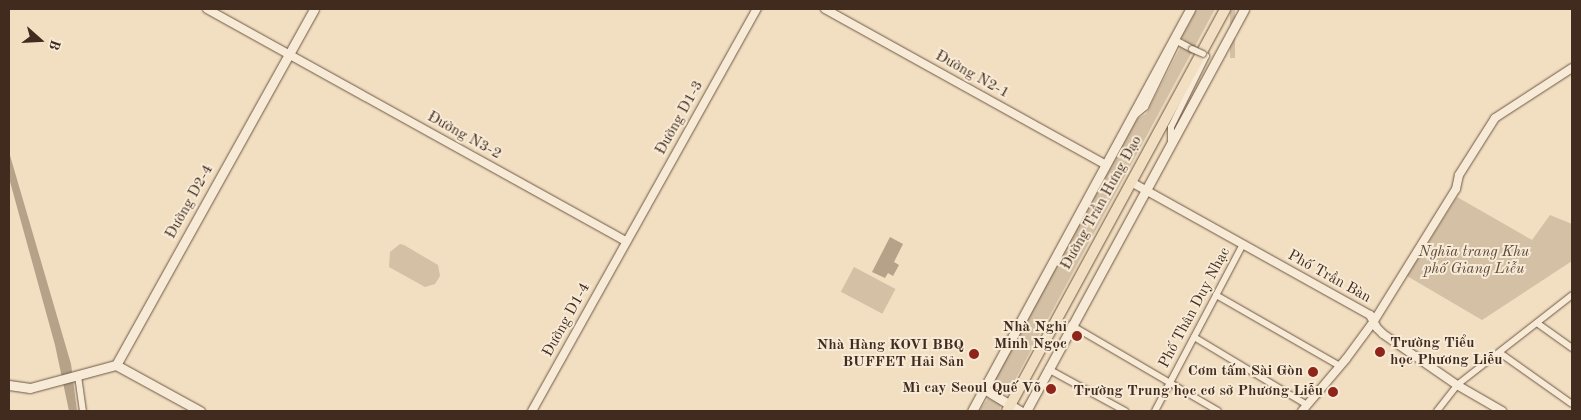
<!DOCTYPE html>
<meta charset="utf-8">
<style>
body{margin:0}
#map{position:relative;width:1581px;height:420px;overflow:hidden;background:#f2dec0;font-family:"Old Standard TT",serif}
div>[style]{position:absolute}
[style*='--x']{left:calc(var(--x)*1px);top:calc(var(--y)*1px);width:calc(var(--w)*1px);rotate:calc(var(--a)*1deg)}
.green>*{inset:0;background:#d4c0a4;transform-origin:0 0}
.water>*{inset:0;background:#b6a189}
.roads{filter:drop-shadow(0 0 1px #6d5846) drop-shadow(0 0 1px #6d5846)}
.minor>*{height:6px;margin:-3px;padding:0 3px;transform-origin:3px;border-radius:3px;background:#f7ead6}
.tertiary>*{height:8px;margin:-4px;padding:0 4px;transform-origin:4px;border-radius:4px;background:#f7ead6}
.secondary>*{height:9px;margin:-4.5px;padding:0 4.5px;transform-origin:4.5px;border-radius:4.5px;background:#f7ead6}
.trunk>*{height:10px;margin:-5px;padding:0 5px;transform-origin:5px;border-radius:5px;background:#f2dec0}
.bridges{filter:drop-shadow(0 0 1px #6d5846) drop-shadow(0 0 1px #6d5846)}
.minor-bridge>*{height:6px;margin:-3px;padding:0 3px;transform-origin:3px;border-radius:3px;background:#f7ead6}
.dots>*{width:14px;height:14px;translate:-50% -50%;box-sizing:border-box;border:2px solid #f7ead6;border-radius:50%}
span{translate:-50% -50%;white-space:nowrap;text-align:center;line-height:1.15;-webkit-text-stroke:4px #f7ead6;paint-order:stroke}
.street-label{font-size:15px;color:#412b1e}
.park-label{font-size:15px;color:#5e4939;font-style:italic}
.poi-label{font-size:15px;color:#412b1e;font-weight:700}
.right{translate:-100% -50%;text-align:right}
.left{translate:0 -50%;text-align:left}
.frame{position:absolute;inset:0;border:10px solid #412b1e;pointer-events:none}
.north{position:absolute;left:15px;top:15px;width:50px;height:50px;-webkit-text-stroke:4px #f7ead6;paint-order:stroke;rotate:109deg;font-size:14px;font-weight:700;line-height:20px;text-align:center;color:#412b1e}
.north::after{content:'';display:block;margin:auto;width:18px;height:22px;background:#412b1e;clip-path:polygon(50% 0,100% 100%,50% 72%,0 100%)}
</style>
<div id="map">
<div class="green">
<i style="clip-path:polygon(1197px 9px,1215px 9px,1009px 391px,1000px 390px,994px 384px,994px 381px,1137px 119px,1146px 114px,1184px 40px,1181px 38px)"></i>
<i style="left:1230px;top:9px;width:5px;height:49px"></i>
<i style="clip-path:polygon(1457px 197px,1532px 240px,1550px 215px,1572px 224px,1572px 261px,1482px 320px,1407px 276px)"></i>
<i style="clip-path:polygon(400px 244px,404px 245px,438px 265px,440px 276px,435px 284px,425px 287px,389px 267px,390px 252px)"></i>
<i style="left:854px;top:267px;width:47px;height:28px;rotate:28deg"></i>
<i style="clip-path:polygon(988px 398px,1001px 405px,999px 411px,979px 411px)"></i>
</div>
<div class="water">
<i style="clip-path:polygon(9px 152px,71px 364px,77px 411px,69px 411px,55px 345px,9px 178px)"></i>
<i style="clip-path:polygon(890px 237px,903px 244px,894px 262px,899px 265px,893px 276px,888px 273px,885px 278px,872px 272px)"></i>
</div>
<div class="roads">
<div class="minor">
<i style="--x:1133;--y:117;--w:16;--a:-40"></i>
<i style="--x:1145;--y:107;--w:73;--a:-64.1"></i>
<i style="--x:1177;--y:41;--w:17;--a:28"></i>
<i style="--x:1171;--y:142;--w:15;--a:-90"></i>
<i style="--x:1171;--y:127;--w:79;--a:-63.8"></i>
<i style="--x:1206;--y:56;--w:4;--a:-146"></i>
<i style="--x:1216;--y:295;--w:143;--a:29.8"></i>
<i style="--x:1537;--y:323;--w:43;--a:35.5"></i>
<i style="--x:1071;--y:325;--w:170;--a:30.3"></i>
<i style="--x:1194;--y:337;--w:132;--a:31"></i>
<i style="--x:1500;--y:353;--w:88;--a:35.3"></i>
<i style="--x:1048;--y:369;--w:88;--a:28.6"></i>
<i style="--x:78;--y:376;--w:35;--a:82"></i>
<i style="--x:1155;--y:411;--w:189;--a:-62.2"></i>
<i style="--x:1437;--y:411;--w:33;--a:-52"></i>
<i style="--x:1457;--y:385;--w:146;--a:-38"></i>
</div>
<div class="tertiary">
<i style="--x:207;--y:9;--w:479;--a:29"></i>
<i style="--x:825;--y:9;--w:320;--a:29"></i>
<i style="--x:1131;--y:182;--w:274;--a:29.1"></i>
<i style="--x:1370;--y:315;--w:15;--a:62"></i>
<i style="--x:1377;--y:328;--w:8;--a:45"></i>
<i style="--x:1383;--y:334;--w:90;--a:34.6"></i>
<i style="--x:1457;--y:385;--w:52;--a:30"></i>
<i style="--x:532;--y:411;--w:461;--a:-60.8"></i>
<i style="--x:1302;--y:411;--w:68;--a:-49.8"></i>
<i style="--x:1346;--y:359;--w:47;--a:-53.6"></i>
<i style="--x:1374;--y:321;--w:155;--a:-58.2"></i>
<i style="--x:1456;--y:189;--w:14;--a:-78"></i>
<i style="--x:1459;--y:175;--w:67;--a:-57.7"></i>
<i style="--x:1495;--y:118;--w:92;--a:-33"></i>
</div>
<div class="secondary">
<i style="--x:116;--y:365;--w:407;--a:-60.9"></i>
<i style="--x:116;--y:365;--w:96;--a:28.7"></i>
<i style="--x:9;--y:385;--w:21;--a:8"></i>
<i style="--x:30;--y:388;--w:89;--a:-15"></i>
<i style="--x:984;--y:389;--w:42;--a:31.4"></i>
<i style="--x:972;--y:411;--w:457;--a:-61.5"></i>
<i style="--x:1026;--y:411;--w:457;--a:-61.5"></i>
</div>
<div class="trunk">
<i style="--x:1007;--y:411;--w:457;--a:-61.5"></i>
</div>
</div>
<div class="bridges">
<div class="minor-bridge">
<i style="--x:1192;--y:49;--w:12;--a:24"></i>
</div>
</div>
<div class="dots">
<i style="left:1077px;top:336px;background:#8f2418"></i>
<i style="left:1380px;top:352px;background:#8f2418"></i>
<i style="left:974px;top:354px;background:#8f2418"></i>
<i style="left:1313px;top:372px;background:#8f2418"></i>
<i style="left:1051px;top:389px;background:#8f2418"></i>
<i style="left:1333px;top:392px;background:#8f2418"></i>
</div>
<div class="street-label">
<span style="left:972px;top:75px;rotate:29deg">Đường N2-1</span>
<span style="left:680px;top:118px;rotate:-61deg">Đường D1-3</span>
<span style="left:464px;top:136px;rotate:29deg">Đường N3-2</span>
<span style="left:190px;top:202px;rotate:-61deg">Đường D2-4</span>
<span style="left:1102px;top:203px;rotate:-61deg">Đường Trần Hưng Đạo</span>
<span style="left:1329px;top:277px;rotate:29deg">Phố Trần Bàn</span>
<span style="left:1195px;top:308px;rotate:-62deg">Phố Thân Duy Nhạc</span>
<span style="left:567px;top:320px;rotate:-61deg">Đường D1-4</span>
</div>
<div class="park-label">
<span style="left:1474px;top:261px">Nghĩa trang Khu<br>phố Giang Liễu</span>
</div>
<div class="poi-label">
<span class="right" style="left:1067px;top:336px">Nhà Nghỉ<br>Minh Ngọc</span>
<span class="left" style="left:1390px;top:352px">Trường Tiểu<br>học Phương Liễu</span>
<span class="right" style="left:964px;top:354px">Nhà Hàng KOVI BBQ<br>BUFFET Hải Sản</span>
<span class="right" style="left:1303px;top:372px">Cơm tấm Sài Gòn</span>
<span class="right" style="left:1041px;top:389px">Mì cay Seoul Quế Võ</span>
<span class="right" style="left:1323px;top:392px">Trường Trung học cơ sở Phương Liễu</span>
</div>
<div class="frame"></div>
<div class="north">B</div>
</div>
